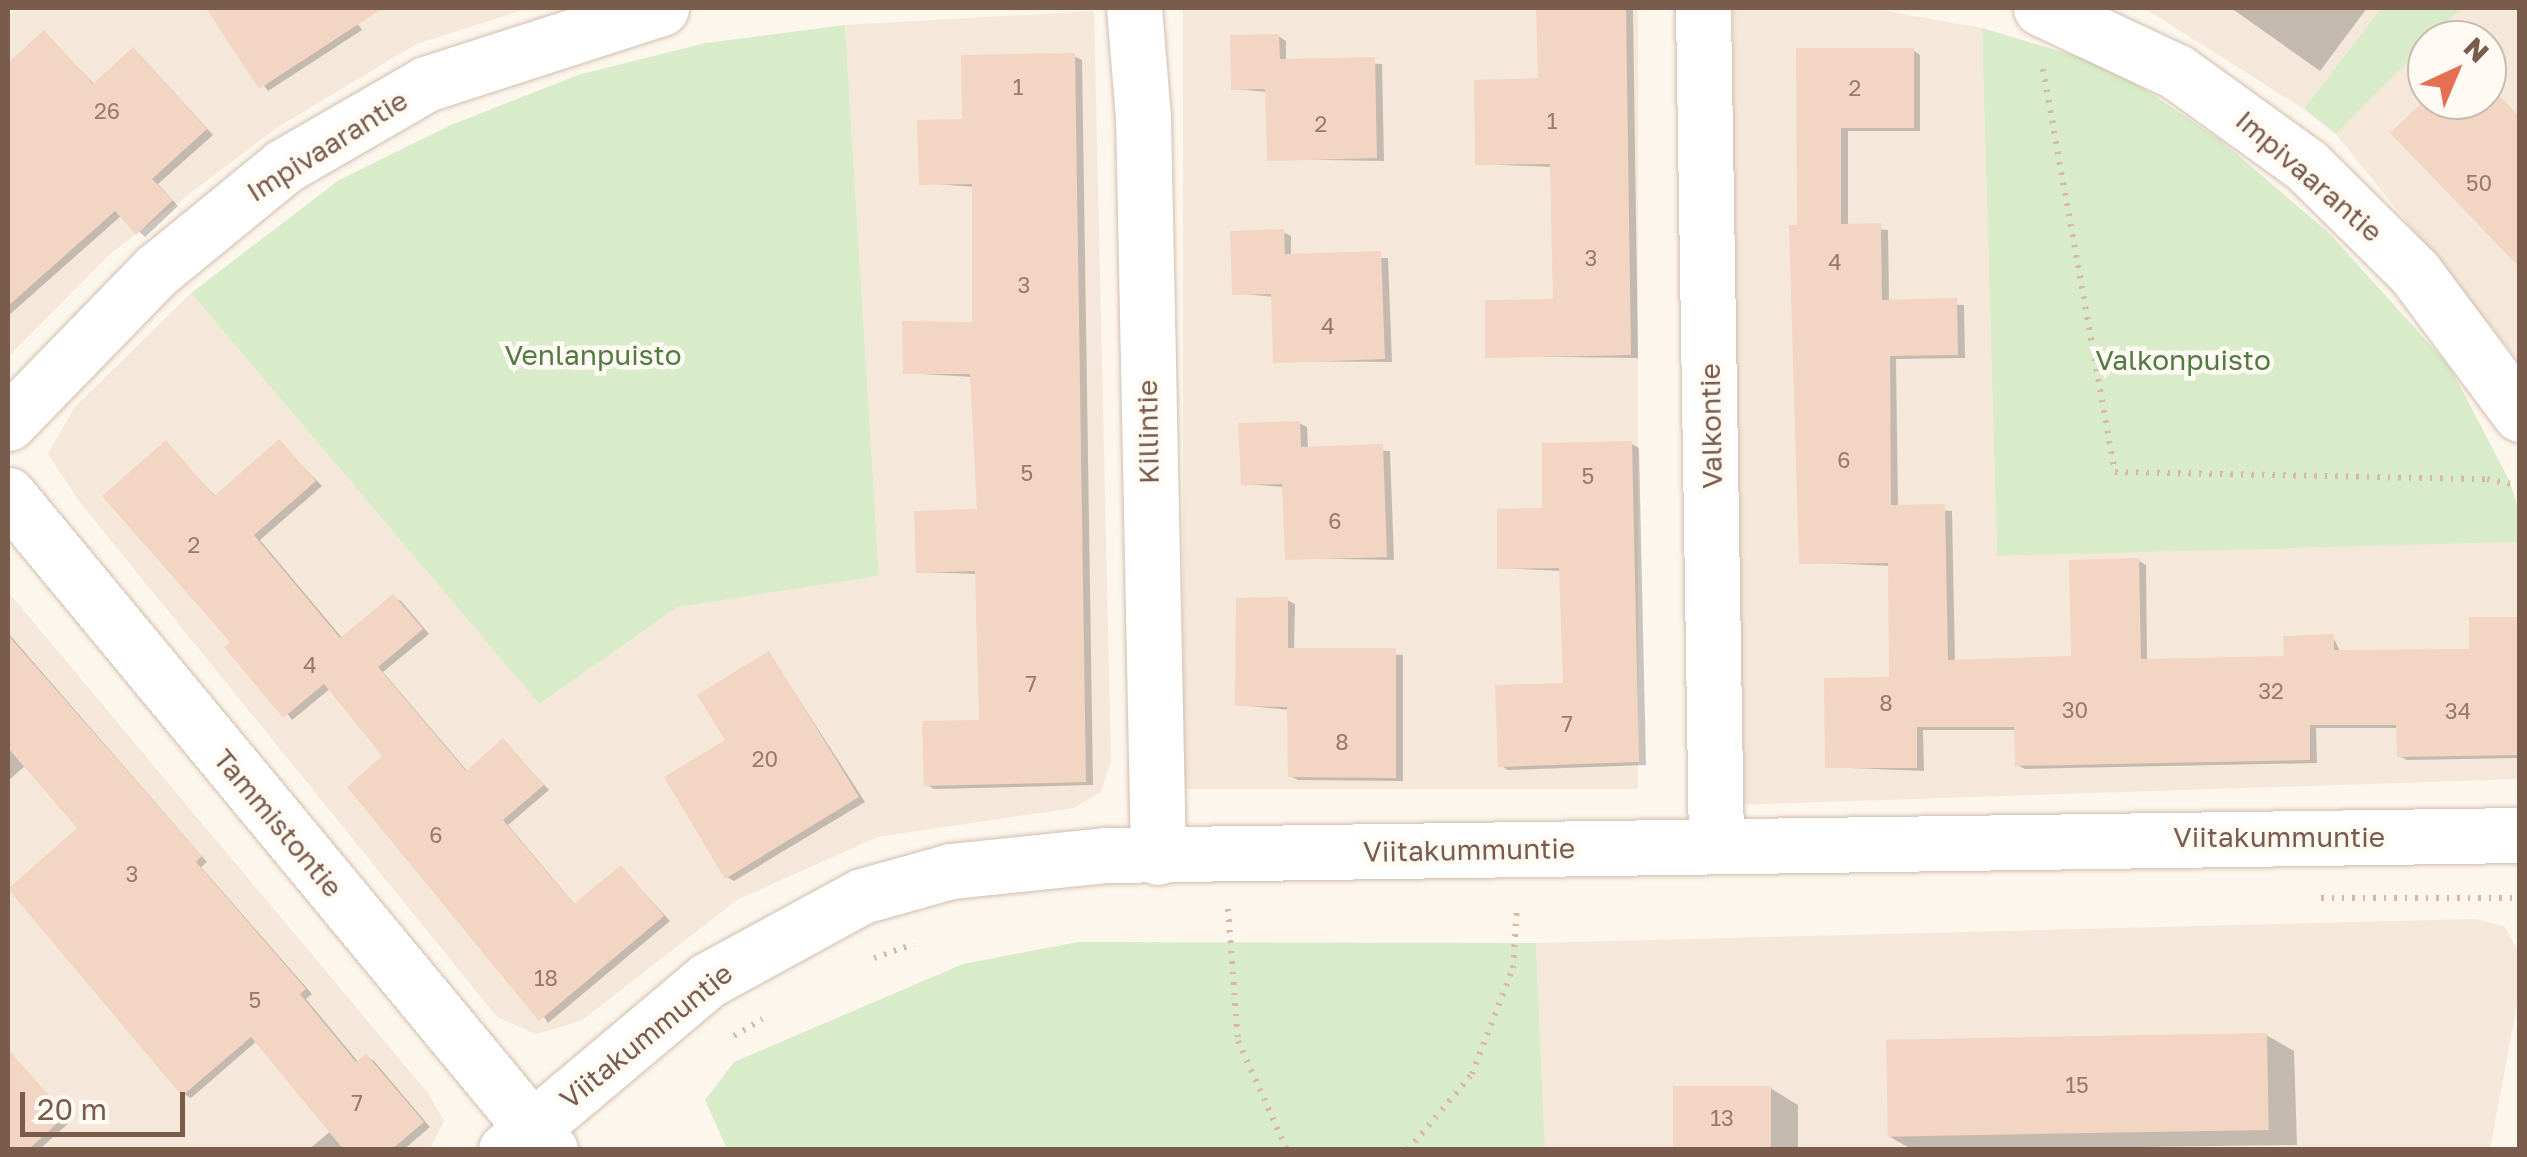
<!DOCTYPE html>
<style>
body{margin:0}
#map{position:relative;width:2527px;height:1157px;overflow:hidden;background:#fdf6ec;font-family:"Golos Text",sans-serif}
div>[style]{position:absolute}
[style*='--x']{left:calc(var(--x)*1px);top:calc(var(--y)*1px);width:calc(var(--w)*1px);rotate:calc(var(--a)*1deg)}
.residential>*{inset:0;background:#f5e8da;transform-origin:0 0}
.green>*{inset:0;background:#d8ecc9}
.shadow>*{inset:0;background:#0003}
.building>*{inset:0;background:#f3d5c3;transform-origin:0 0}
.path>*{height:6px;margin-top:-3px;transform-origin:0;background:repeating-linear-gradient(90deg,#d9b8a5 0 2.5px,transparent 0 10.5px)}
.roads{filter:drop-shadow(0 0 2px #d1beb0) drop-shadow(0 0 2px #d1beb0)}
.minor>*{height:55px;margin:-27.5px;padding:0 27.5px;transform-origin:27.5px;border-radius:27.5px;background:#fff}
span{translate:-50% -50%;white-space:nowrap;text-align:center;line-height:1.15;-webkit-text-stroke:9px #fffaf3;paint-order:stroke}
.number-label{font-size:22px;color:#987a6a}
.number-label span{-webkit-text-stroke-width:0}
.street-label{font-size:28px;color:#7a5c4d}
.park-label{font-size:28px;color:#537a41}
.frame{position:absolute;inset:0;border:10px solid #7a5c4d;pointer-events:none}
.north{position:absolute;left:2407px;top:20px;width:100px;height:100px;box-sizing:border-box;background:#fffaf3;border:2px solid #cabbb1;border-radius:50%;rotate:44deg;font-size:28px;font-weight:700;line-height:40px;text-align:center;color:#7a5c4d}
.north::after{content:'';display:block;margin:auto;width:35px;height:45px;background:#e76f51;clip-path:polygon(50% 0,100% 100%,50% 72%,0 100%)}
.scale{position:absolute;left:20px;top:1092px;width:165px;height:45px;box-sizing:border-box;border:5px solid #7a5c4d;border-top:0;padding-left:12px;font-size:30px;line-height:35px;white-space:nowrap;color:#7a5c4d;-webkit-text-stroke:8px #fffaf3;paint-order:stroke}
</style>
<div id="map">
<div class="residential">
<i style="clip-path:polygon(19px 8px,530px 8px,416px 44px,278px 127px,111px 253px,8px 357px,8px 15px)"></i>
<i style="left:1183px;top:8px;width:455px;height:781px"></i>
<i style="clip-path:polygon(1733px 8px,1870px 8px,1982px 28px,1997px 555px,2519px 542px,2519px 779px,1731px 805px)"></i>
<i style="clip-path:polygon(2144px 8px,2381px 8px,2304px 109px)"></i>
<i style="clip-path:polygon(2461px 8px,2519px 8px,2519px 361px,2336px 134px,2427px 42px,2427px 100px,2487px 100px,2487px 40px,2429px 40px)"></i>
<i style="clip-path:polygon(1094px 11px,1111px 760px,1101px 792px,1074px 808px,877px 837px,737px 900px,581px 1021px,536px 1034px,497px 1017px,79px 501px,48px 454px,74px 408px,191px 293px,539px 704px,678px 607px,879px 576px,845px 25px)"></i>
<i style="clip-path:polygon(8px 592px,428px 1093px,444px 1121px,430px 1149px,8px 1149px)"></i>
<i style="clip-path:polygon(2475px 919px,2504px 926px,2519px 953px,2519px 995px,2490px 1149px,1545px 1149px,1536px 943px)"></i>
</div>
<div class="green">
<i style="clip-path:polygon(2381px 8px,2461px 8px,2336px 134px,2304px 109px)"></i>
<i style="clip-path:polygon(845px 25px,879px 576px,678px 607px,539px 704px,191px 293px,339px 180px,451px 125px,578px 75px,706px 43px)"></i>
<i style="clip-path:polygon(1982px 28px,2096px 62px,2150px 93px,2219px 139px,2329px 233px,2450px 367px,2509px 480px,2519px 510px,2519px 542px,1997px 556px)"></i>
<i style="clip-path:polygon(1078px 942px,1536px 943px,1545px 1149px,727px 1149px,705px 1100px,734px 1062px,963px 964px)"></i>
</div>
<div class="shadow">
<i style="clip-path:polygon(209px 8px,347px 8px,362px 30px,268px 91px)"></i>
<i style="clip-path:polygon(1539px 8px,1633px 9px,1638px 358px,1488px 356px,1556px 301px,1553px 167px,1478px 164px,1540px 80px)"></i>
<i style="clip-path:polygon(2231px 8px,2367px 8px,2320px 71px)"></i>
<i style="clip-path:polygon(44px 33px,95px 85px,133px 50px,140px 55px,213px 135px,158px 184px,178px 206px,145px 237px,122px 215px,8px 316px,8px 180px,54px 139px,8px 89px,8px 66px)"></i>
<i style="clip-path:polygon(1278px 36px,1286px 41px,1286px 61px,1382px 64px,1384px 161px,1269px 159px,1268px 92px,1233px 89px)"></i>
<i style="clip-path:polygon(1913px 50px,1920px 55px,1920px 131px,1848px 131px,1848px 226px,1888px 230px,1889px 302px,1964px 305px,1965px 358px,1896px 359px,1898px 507px,1952px 511px,1955px 663px,2074px 659px,2139px 561px,2146px 565px,2147px 661px,2286px 658px,2333px 637px,2341px 653px,2472px 652px,2518px 619px,2520px 758px,2407px 760px,2399px 756px,2399px 728px,2316px 728px,2317px 763px,2025px 769px,2017px 765px,2016px 730px,1923px 730px,1924px 771px,1827px 767px,1891px 680px,1891px 566px,1801px 562px,1798px 51px)"></i>
<i style="clip-path:polygon(1074px 56px,1082px 60px,1093px 785px,934px 789px,926px 784px,982px 722px,978px 574px,918px 572px,979px 511px,973px 377px,905px 373px,975px 324px,974px 187px,922px 183px,964px 121px)"></i>
<i style="clip-path:polygon(1283px 232px,1291px 236px,1291px 257px,1388px 258px,1392px 362px,1276px 361px,1274px 297px,1234px 293px)"></i>
<i style="clip-path:polygon(1299px 423px,1307px 427px,1308px 449px,1390px 451px,1394px 560px,1287px 558px,1284px 487px,1243px 484px)"></i>
<i style="clip-path:polygon(279px 442px,322px 486px,260px 540px,343px 639px,393px 597px,401px 601px,429px 634px,383px 672px,468px 772px,504px 742px,549px 790px,508px 825px,576px 906px,621px 868px,670px 921px,548px 1023px,386px 756px,331px 688px,292px 720px,233px 642px,166px 444px,216px 497px)"></i>
<i style="clip-path:polygon(1632px 444px,1639px 448px,1646px 765px,1508px 770px,1500px 765px,1566px 686px,1562px 571px,1500px 568px,1545px 511px)"></i>
<i style="clip-path:polygon(1287px 600px,1295px 604px,1294px 650px,1403px 655px,1403px 781px,1298px 780px,1290px 776px,1290px 710px,1237px 705px)"></i>
<i style="clip-path:polygon(8px 633px,207px 862px,201px 867px,312px 994px,306px 999px,359px 1063px,367px 1057px,374px 1061px,430px 1127px,403px 1150px,308px 1150px,332px 1130px,257px 1041px,191px 1098px,184px 1094px,81px 828px,26px 765px,8px 781px)"></i>
<i style="clip-path:polygon(769px 653px,865px 802px,734px 881px,727px 877px,728px 741px)"></i>
<i style="clip-path:polygon(2266px 1035px,2294px 1051px,2297px 1145px,1913px 1150px,1890px 1137px)"></i>
<i style="clip-path:polygon(26px 1072px,72px 1120px,39px 1150px,8px 1150px,8px 1088px)"></i>
<i style="clip-path:polygon(1770px 1088px,1798px 1105px,1798px 1150px,1676px 1150px)"></i>
</div>
<div class="building">
<i style="clip-path:polygon(206px 8px,383px 8px,259px 89px)"></i>
<i style="clip-path:polygon(1536px 8px,1626px 8px,1631px 355px,1485px 358px,1485px 300px,1553px 299px,1550px 164px,1475px 165px,1474px 80px,1538px 78px)"></i>
<i style="clip-path:polygon(44px 30px,93px 84px,133px 47px,207px 129px,152px 179px,173px 200px,136px 235px,115px 211px,8px 306px,8px 63px)"></i>
<i style="clip-path:polygon(1279px 34px,1280px 59px,1375px 57px,1377px 158px,1267px 161px,1265px 89px,1231px 90px,1230px 35px)"></i>
<i style="clip-path:polygon(1796px 48px,1914px 48px,1914px 128px,1841px 128px,1841px 224px,1881px 223px,1882px 300px,1957px 298px,1958px 355px,1890px 356px,1891px 505px,1945px 504px,1948px 660px,2071px 656px,2069px 560px,2139px 558px,2141px 659px,2284px 656px,2283px 636px,2334px 634px,2334px 650px,2469px 649px,2469px 617px,2519px 617px,2520px 755px,2397px 757px,2396px 725px,2310px 725px,2310px 760px,2015px 766px,2014px 727px,1917px 727px,1917px 768px,1825px 768px,1824px 678px,1889px 677px,1888px 563px,1799px 564px,1789px 225px,1797px 225px)"></i>
<i style="clip-path:polygon(1075px 53px,1086px 782px,924px 786px,922px 721px,979px 720px,975px 571px,916px 573px,914px 511px,977px 509px,970px 374px,903px 374px,902px 321px,972px 322px,972px 184px,919px 185px,917px 120px,962px 119px,961px 55px)"></i>
<i style="clip-path:polygon(2487px 83px,2520px 117px,2520px 268px,2390px 133px,2427px 98px,2487px 100px)"></i>
<i style="clip-path:polygon(1284px 229px,1285px 254px,1381px 251px,1385px 359px,1273px 363px,1271px 294px,1232px 295px,1230px 231px)"></i>
<i style="clip-path:polygon(1300px 421px,1301px 447px,1383px 444px,1387px 557px,1285px 560px,1282px 484px,1241px 485px,1238px 423px)"></i>
<i style="clip-path:polygon(279px 439px,316px 481px,254px 535px,340px 638px,393px 594px,423px 629px,378px 667px,466px 771px,503px 738px,544px 785px,503px 820px,574px 904px,621px 865px,664px 916px,539px 1021px,347px 787px,382px 756px,324px 684px,283px 718px,224px 647px,230px 642px,102px 496px,166px 440px,214px 496px)"></i>
<i style="clip-path:polygon(1632px 441px,1639px 762px,1498px 767px,1495px 685px,1563px 683px,1559px 568px,1497px 569px,1497px 509px,1542px 508px,1542px 443px)"></i>
<i style="clip-path:polygon(1288px 597px,1288px 648px,1396px 648px,1396px 778px,1288px 777px,1287px 707px,1235px 706px,1236px 598px)"></i>
<i style="clip-path:polygon(8px 635px,202px 856px,196px 862px,306px 989px,300px 994px,356px 1062px,366px 1054px,424px 1122px,391px 1150px,344px 1150px,251px 1037px,182px 1096px,8px 889px,77px 828px,8px 748px)"></i>
<i style="clip-path:polygon(769px 651px,859px 797px,725px 879px,664px 777px,725px 740px,697px 695px)"></i>
<i style="left:2267px;top:1033px;width:97px;height:381px;rotate:89deg"></i>
<i style="clip-path:polygon(8px 1049px,66px 1115px,28px 1150px,8px 1150px)"></i>
<i style="left:1673px;top:1086px;width:98px;height:64px"></i>
</div>
<div class="path">
<i style="--x:2043;--y:69;--w:409;--a:79.9"></i>
<i style="--x:2115;--y:472;--w:372;--a:1.1"></i>
<i style="--x:2487;--y:479;--w:34;--a:12"></i>
<i style="--x:2321;--y:898;--w:199;--a:0"></i>
<i style="--x:1228;--y:909;--w:132;--a:85.7"></i>
<i style="--x:1238;--y:1041;--w:120;--a:65.8"></i>
<i style="--x:874;--y:958;--w:42;--a:-19.3"></i>
<i style="--x:734;--y:1036;--w:33;--a:-31"></i>
<i style="--x:1408;--y:1150;--w:99;--a:-49.9"></i>
<i style="--x:1472;--y:1074;--w:114;--a:-68.9"></i>
<i style="--x:1513;--y:968;--w:62;--a:-86.3"></i>
</div>
<div class="roads">
<div class="minor">
<i style="--x:1134;--y:8;--w:109;--a:85.3"></i>
<i style="--x:1143;--y:117;--w:740;--a:88.84"></i>
<i style="--x:1703;--y:8;--w:836;--a:89.11"></i>
<i style="--x:2041;--y:8;--w:150;--a:25.2"></i>
<i style="--x:2177;--y:72;--w:159;--a:35.8"></i>
<i style="--x:2306;--y:165;--w:153;--a:44.7"></i>
<i style="--x:2415;--y:273;--w:176;--a:53.3"></i>
<i style="--x:8;--y:423;--w:214;--a:-45.8"></i>
<i style="--x:157;--y:270;--w:164;--a:-39.3"></i>
<i style="--x:284;--y:166;--w:164;--a:-30"></i>
<i style="--x:426;--y:84;--w:247;--a:-17.9"></i>
<i style="--x:8;--y:495;--w:850;--a:50.39"></i>
<i style="--x:506;--y:1150;--w:264;--a:-40.1"></i>
<i style="--x:708;--y:980;--w:175;--a:-28.6"></i>
<i style="--x:862;--y:896;--w:92;--a:-15.7"></i>
<i style="--x:951;--y:871;--w:156;--a:-5.9"></i>
<i style="--x:1106;--y:855;--w:1414;--a:-0.81"></i>
</div>
</div>
<div class="number-label">
<span style="left:1018px;top:87px">1</span>
<span style="left:1855px;top:88px">2</span>
<span style="left:107px;top:111px">26</span>
<span style="left:1552px;top:121px">1</span>
<span style="left:1321px;top:124px">2</span>
<span style="left:2479px;top:183px">50</span>
<span style="left:1591px;top:258px">3</span>
<span style="left:1835px;top:262px">4</span>
<span style="left:1024px;top:285px">3</span>
<span style="left:1328px;top:326px">4</span>
<span style="left:1844px;top:460px">6</span>
<span style="left:1027px;top:473px">5</span>
<span style="left:1588px;top:476px">5</span>
<span style="left:1335px;top:521px">6</span>
<span style="left:194px;top:545px">2</span>
<span style="left:310px;top:665px">4</span>
<span style="left:1031px;top:684px">7</span>
<span style="left:2271px;top:691px">32</span>
<span style="left:1886px;top:703px">8</span>
<span style="left:2075px;top:710px">30</span>
<span style="left:2458px;top:711px">34</span>
<span style="left:1567px;top:724px">7</span>
<span style="left:1342px;top:742px">8</span>
<span style="left:765px;top:759px">20</span>
<span style="left:436px;top:835px">6</span>
<span style="left:132px;top:874px">3</span>
<span style="left:546px;top:978px">18</span>
<span style="left:255px;top:1000px">5</span>
<span style="left:2077px;top:1085px">15</span>
<span style="left:357px;top:1103px">7</span>
<span style="left:1722px;top:1118px">13</span>
</div>
<div class="street-label">
<span style="left:327px;top:146px;rotate:-32deg">Impivaarantie</span>
<span style="left:2309px;top:176px;rotate:41deg">Impivaarantie</span>
<span style="left:1711px;top:426px;rotate:-91deg">Valkontie</span>
<span style="left:1148px;top:432px;rotate:-91deg">Killintie</span>
<span style="left:278px;top:823px;rotate:50deg">Tammistontie</span>
<span style="left:2279px;top:837px">Viitakummuntie</span>
<span style="left:1469px;top:850px;rotate:-1deg">Viitakummuntie</span>
<span style="left:646px;top:1036px;rotate:-39deg">Viitakummuntie</span>
</div>
<div class="park-label">
<span style="left:593px;top:355px">Venlanpuisto</span>
<span style="left:2183px;top:360px">Valkonpuisto</span>
</div>
<div class="frame"></div>
<div class="north">N</div>
<div class="scale">20 m</div>
</div>
